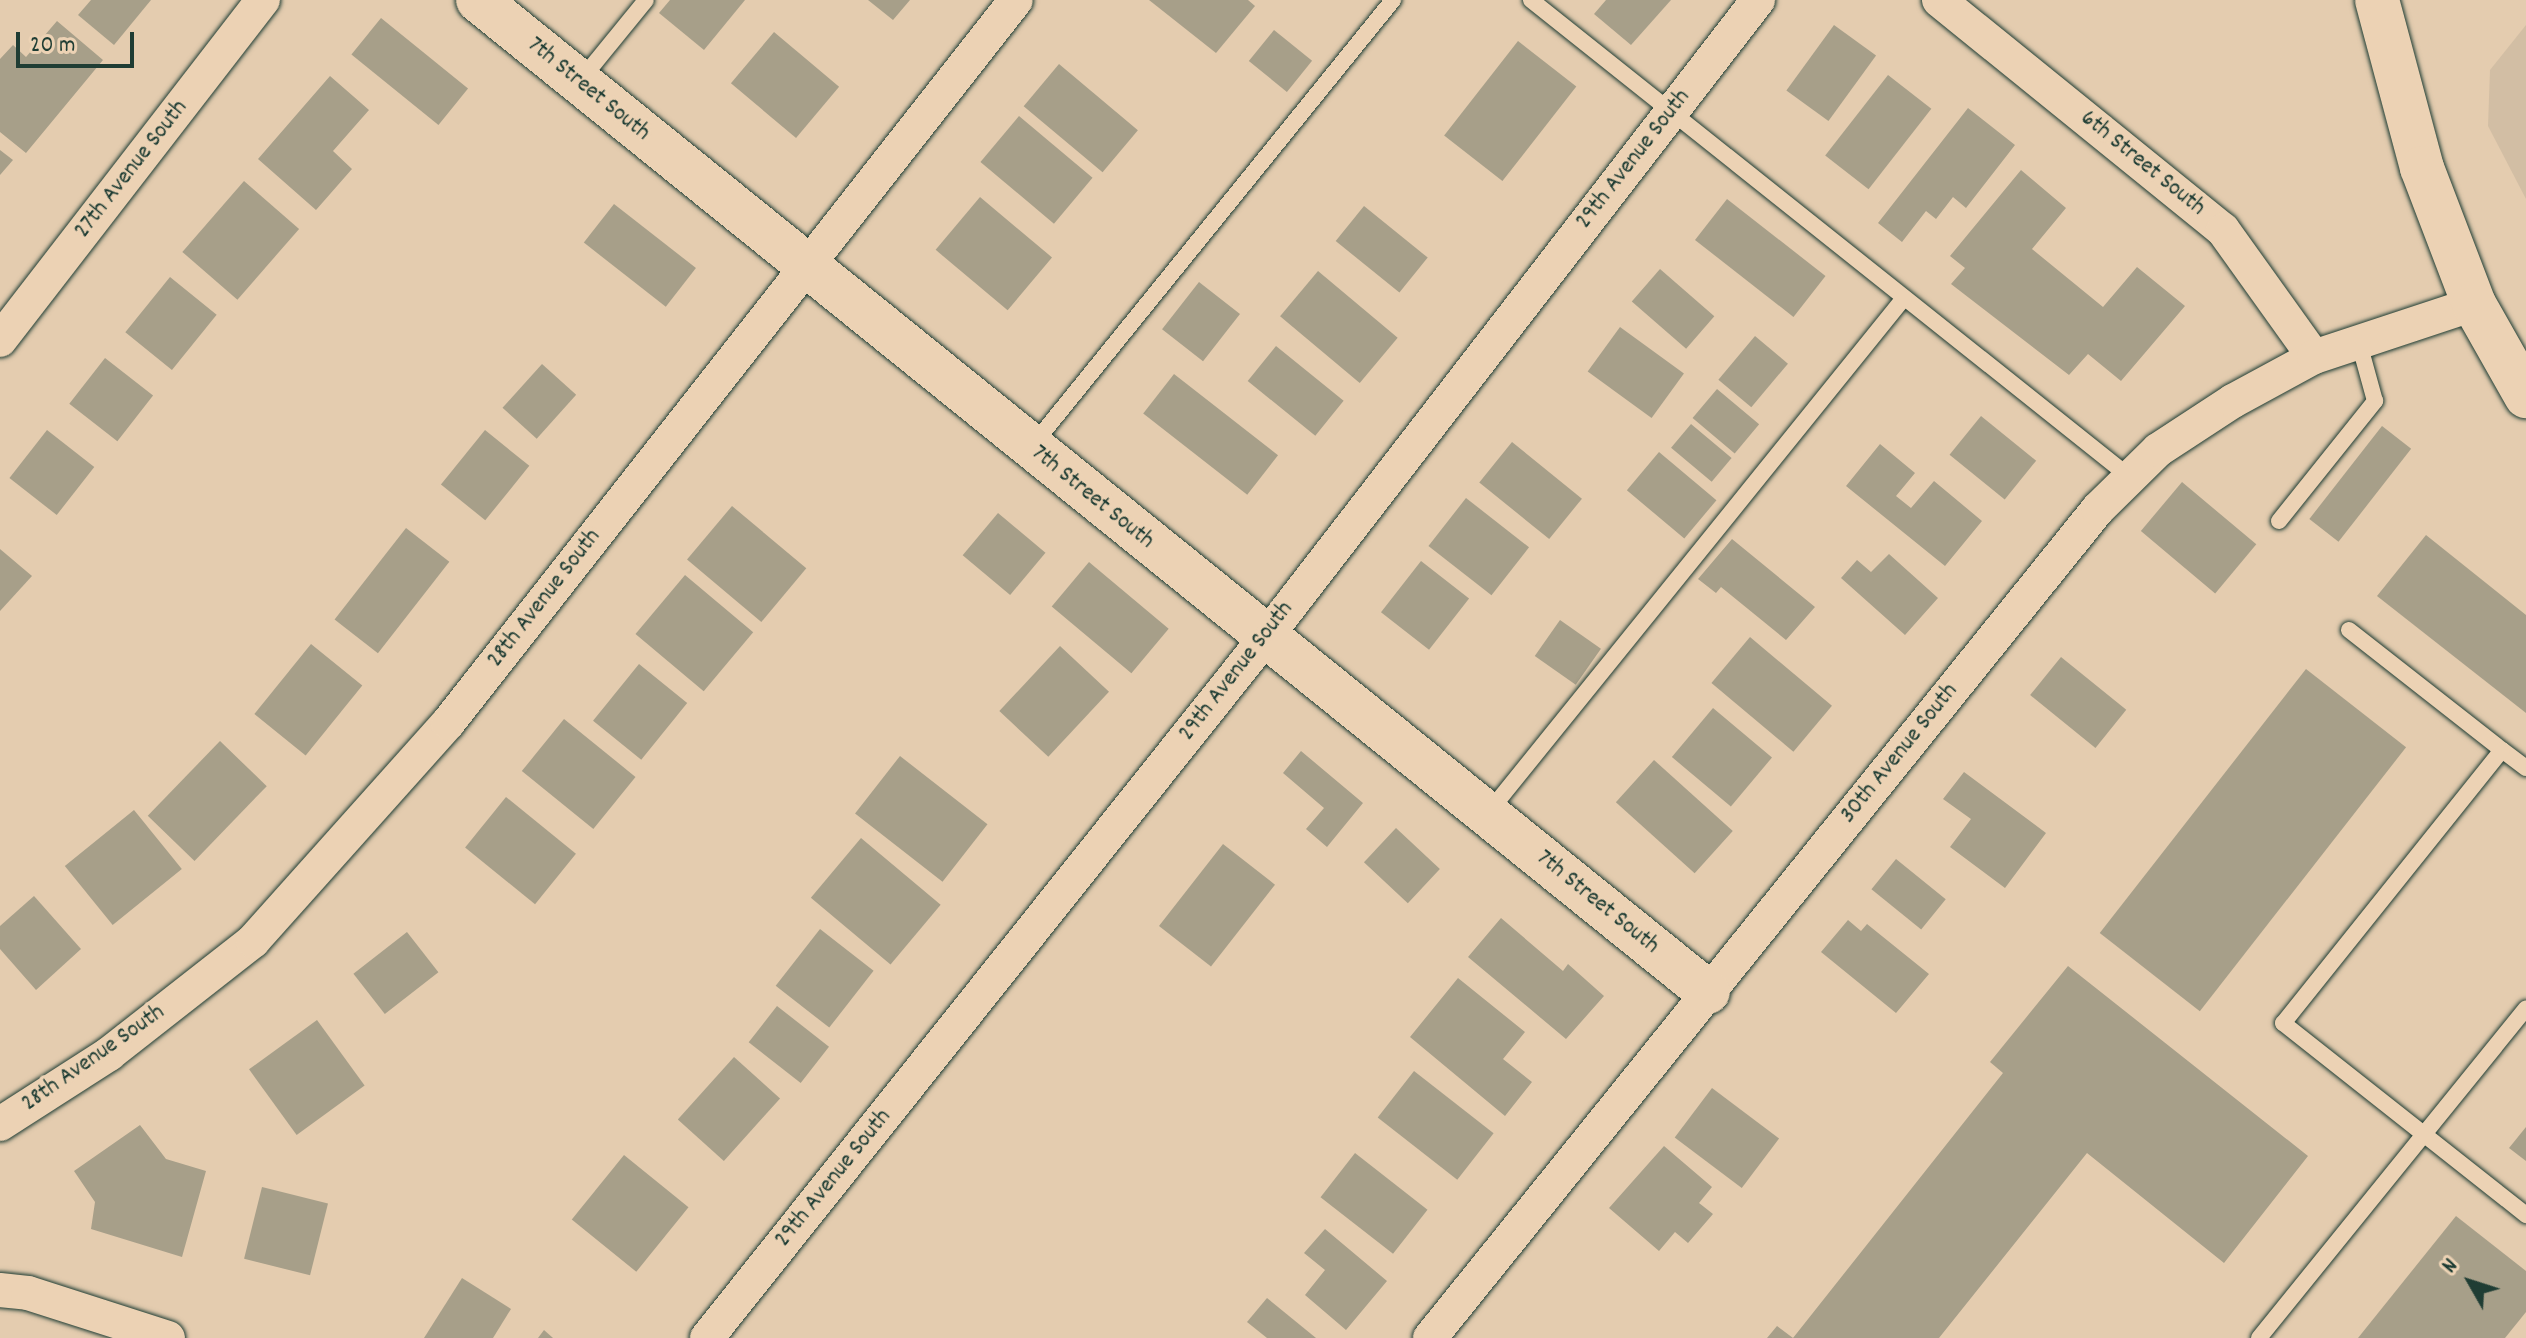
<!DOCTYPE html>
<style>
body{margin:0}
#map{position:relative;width:2526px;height:1338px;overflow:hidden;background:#e4ccaf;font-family:Dekko,sans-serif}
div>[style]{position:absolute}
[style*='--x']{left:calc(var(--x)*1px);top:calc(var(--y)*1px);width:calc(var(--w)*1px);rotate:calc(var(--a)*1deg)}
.built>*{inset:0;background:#d2bea4}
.building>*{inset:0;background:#a79f89;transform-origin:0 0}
.roads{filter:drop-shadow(0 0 2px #1f3d34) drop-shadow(0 0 2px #1f3d34)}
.lane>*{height:16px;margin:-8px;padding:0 8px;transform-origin:8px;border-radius:8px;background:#ecd2b4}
.street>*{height:34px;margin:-17px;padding:0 17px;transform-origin:17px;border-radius:17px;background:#ecd2b4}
.secondary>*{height:44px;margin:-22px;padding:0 22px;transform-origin:22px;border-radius:22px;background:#ecd2b4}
span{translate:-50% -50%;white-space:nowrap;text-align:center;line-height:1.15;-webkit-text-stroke:7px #ecd2b4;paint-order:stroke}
.street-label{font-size:24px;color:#1f3d34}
.north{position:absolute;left:2430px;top:1242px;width:80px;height:80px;-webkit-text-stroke:6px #ecd2b4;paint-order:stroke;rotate:309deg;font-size:22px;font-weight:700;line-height:32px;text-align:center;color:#1f3d34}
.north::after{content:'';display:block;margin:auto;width:28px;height:36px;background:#1f3d34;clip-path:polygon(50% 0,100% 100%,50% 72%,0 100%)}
.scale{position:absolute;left:16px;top:32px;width:118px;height:36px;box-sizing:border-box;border:4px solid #1f3d34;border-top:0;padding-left:10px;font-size:24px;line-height:28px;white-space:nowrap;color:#1f3d34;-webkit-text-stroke:6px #ecd2b4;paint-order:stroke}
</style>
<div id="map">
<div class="built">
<i style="clip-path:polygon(2526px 25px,2526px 199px,2488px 126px,2490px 70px)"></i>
</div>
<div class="building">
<i style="clip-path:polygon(91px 0,151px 0,114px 45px,78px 15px)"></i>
<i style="clip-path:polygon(670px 0,745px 0,704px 50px,659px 13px)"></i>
<i style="clip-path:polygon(868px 0,910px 0,893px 20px)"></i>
<i style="clip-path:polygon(1149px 0,1248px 0,1255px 6px,1216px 53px)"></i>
<i style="clip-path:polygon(1606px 0,1671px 0,1631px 45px,1594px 14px)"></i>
<i style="left:381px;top:18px;width:112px;height:47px;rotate:39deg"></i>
<i style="clip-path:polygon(57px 21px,103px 60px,26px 153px,0 132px,0 59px,13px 45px,26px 57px)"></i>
<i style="left:1834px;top:25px;width:52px;height:81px;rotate:36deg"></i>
<i style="left:1274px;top:30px;width:49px;height:40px;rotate:39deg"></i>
<i style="left:774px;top:32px;width:85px;height:67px;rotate:40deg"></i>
<i style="left:1518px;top:41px;width:74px;height:120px;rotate:38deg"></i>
<i style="left:1059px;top:64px;width:103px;height:55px;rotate:40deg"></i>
<i style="left:1888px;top:75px;width:55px;height:102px;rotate:38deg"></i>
<i style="clip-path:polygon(330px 76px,369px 110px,333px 151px,352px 169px,316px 210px,258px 159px)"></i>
<i style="clip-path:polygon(1968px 108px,2015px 145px,1966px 208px,1953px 197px,1936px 219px,1926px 211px,1902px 242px,1878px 223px)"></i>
<i style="left:1019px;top:116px;width:96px;height:60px;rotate:40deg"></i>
<i style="clip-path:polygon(0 150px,13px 160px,0 175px)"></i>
<i style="clip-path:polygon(2021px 170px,2066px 208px,2032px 249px,2103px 307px,2137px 267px,2185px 306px,2121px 381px,2088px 354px,2069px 375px,1951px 284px,1965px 268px,1950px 256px)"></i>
<i style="left:244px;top:181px;width:73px;height:94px;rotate:41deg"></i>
<i style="left:980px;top:197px;width:94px;height:69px;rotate:40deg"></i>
<i style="left:1727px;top:199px;width:125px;height:52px;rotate:38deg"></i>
<i style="left:614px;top:204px;width:104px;height:49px;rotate:38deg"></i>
<i style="left:1364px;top:206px;width:82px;height:45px;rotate:39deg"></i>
<i style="left:1660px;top:269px;width:72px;height:43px;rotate:41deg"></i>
<i style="left:1318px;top:271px;width:104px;height:59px;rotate:40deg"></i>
<i style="left:170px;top:277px;width:60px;height:71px;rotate:39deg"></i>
<i style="left:1199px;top:282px;width:52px;height:60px;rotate:38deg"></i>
<i style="left:1620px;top:327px;width:79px;height:55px;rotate:36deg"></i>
<i style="left:1755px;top:336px;width:43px;height:57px;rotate:40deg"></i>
<i style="left:1276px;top:346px;width:87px;height:45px;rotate:39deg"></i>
<i style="left:105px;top:358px;width:61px;height:58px;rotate:38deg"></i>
<i style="left:542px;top:364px;width:46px;height:59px;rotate:42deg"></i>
<i style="left:1174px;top:374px;width:132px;height:50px;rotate:38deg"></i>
<i style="left:1717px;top:389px;width:55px;height:38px;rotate:40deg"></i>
<i style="left:1981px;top:416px;width:71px;height:50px;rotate:39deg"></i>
<i style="left:1691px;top:424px;width:53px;height:31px;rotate:40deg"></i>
<i style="left:2382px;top:426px;width:37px;height:118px;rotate:38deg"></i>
<i style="left:47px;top:430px;width:60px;height:61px;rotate:38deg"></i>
<i style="left:485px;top:430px;width:57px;height:70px;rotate:39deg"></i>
<i style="left:1512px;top:442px;width:90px;height:52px;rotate:39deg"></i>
<i style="clip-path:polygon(1880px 444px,1915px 473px,1896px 496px,1911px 508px,1934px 481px,1982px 521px,1945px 566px,1846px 486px)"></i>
<i style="left:1659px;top:452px;width:75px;height:50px;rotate:40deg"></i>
<i style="left:2182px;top:482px;width:97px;height:64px;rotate:40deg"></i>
<i style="left:1466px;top:498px;width:80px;height:61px;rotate:38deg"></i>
<i style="left:732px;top:506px;width:97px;height:70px;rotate:40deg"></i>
<i style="left:998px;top:513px;width:62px;height:55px;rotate:40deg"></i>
<i style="left:406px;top:528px;width:55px;height:116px;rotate:38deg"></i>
<i style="clip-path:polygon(2426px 535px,2526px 615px,2526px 713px,2377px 596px)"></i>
<i style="clip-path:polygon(1732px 539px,1815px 607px,1786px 640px,1721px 587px,1716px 593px,1698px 579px)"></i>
<i style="clip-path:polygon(0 549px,32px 576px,0 611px)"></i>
<i style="clip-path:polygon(1889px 554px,1938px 598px,1905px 635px,1841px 578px,1857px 560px,1871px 572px)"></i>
<i style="left:1421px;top:561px;width:61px;height:65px;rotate:38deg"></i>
<i style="left:1089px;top:562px;width:104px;height:58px;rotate:40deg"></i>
<i style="left:685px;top:575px;width:89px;height:77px;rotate:40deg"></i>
<i style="left:1560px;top:620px;width:50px;height:44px;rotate:35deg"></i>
<i style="left:1750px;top:637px;width:107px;height:60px;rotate:40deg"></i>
<i style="left:311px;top:644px;width:66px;height:90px;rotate:39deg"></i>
<i style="left:1060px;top:646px;width:67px;height:89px;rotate:43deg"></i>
<i style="left:2061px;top:657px;width:84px;height:49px;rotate:39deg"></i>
<i style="left:639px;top:664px;width:62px;height:73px;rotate:39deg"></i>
<i style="left:2306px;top:669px;width:127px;height:335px;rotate:38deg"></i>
<i style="left:1713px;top:708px;width:77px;height:64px;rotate:40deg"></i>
<i style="left:564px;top:719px;width:92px;height:67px;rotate:39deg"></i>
<i style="left:220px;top:741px;width:65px;height:104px;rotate:44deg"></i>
<i style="clip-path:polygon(1301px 751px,1363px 803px,1327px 847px,1306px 829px,1324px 808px,1283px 773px)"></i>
<i style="left:900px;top:756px;width:111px;height:73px;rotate:38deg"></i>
<i style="left:1654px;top:760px;width:106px;height:57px;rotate:42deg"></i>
<i style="clip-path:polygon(1964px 772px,2046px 833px,2005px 888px,1950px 847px,1971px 819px,1943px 799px)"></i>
<i style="left:506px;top:797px;width:90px;height:65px;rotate:39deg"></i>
<i style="left:134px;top:810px;width:76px;height:89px;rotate:51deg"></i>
<i style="left:1396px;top:828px;width:60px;height:47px;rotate:43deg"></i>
<i style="left:861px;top:838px;width:104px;height:78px;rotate:40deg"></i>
<i style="left:1223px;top:844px;width:66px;height:104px;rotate:38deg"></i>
<i style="left:1896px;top:859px;width:64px;height:39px;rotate:39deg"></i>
<i style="clip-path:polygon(34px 896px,81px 949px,36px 990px,0 949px,0 926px)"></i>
<i style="clip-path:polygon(1501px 918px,1563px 971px,1568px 964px,1604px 996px,1566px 1039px,1468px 957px)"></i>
<i style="clip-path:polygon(1848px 920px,1861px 931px,1867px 924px,1929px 974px,1896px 1013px,1821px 952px)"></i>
<i style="left:820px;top:929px;width:68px;height:72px;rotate:38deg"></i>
<i style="left:407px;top:932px;width:51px;height:68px;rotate:52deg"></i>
<i style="clip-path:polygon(2068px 966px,2308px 1156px,2224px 1263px,2087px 1153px,1939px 1338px,1767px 1338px,1777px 1326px,1793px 1338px,2003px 1073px,1990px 1062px)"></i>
<i style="clip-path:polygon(1458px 978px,1525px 1032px,1503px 1059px,1532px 1082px,1505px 1116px,1410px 1037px)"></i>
<i style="left:777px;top:1006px;width:66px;height:46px;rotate:38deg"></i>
<i style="left:317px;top:1020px;width:81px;height:84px;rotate:54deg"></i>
<i style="left:734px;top:1057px;width:62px;height:84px;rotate:42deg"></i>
<i style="left:1414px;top:1071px;width:101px;height:59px;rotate:38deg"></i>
<i style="left:1712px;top:1088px;width:84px;height:62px;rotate:37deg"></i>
<i style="clip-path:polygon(140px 1125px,166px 1159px,206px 1171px,182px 1257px,91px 1229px,95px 1202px,74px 1171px)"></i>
<i style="clip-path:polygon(2526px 1127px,2526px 1161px,2509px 1148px)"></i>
<i style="clip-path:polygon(1664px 1146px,1712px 1187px,1699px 1203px,1713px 1214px,1688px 1243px,1675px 1232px,1659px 1251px,1609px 1208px)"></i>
<i style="left:1355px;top:1153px;width:92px;height:56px;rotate:38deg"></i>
<i style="left:624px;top:1155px;width:83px;height:83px;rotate:39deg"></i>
<i style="left:262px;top:1187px;width:68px;height:74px;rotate:14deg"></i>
<i style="clip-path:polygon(2456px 1216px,2526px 1271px,2526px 1312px,2505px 1338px,2358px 1338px)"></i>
<i style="clip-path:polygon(1325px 1229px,1387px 1281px,1346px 1330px,1305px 1295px,1325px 1270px,1304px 1253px)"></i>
<i style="clip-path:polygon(462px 1278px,511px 1309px,493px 1338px,424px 1338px)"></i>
<i style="clip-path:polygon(1267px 1298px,1316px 1338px,1267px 1338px,1247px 1322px)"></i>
<i style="clip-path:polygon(544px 1330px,553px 1338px,538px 1338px)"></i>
</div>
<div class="roads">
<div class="lane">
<i style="--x:1531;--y:0;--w:767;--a:38.54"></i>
<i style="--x:580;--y:81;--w:104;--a:-50.8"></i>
<i style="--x:1032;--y:446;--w:574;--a:-51.01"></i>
<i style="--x:2279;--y:521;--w:154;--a:-51.3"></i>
<i style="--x:2375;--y:401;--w:60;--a:-105.4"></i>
<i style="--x:2349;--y:630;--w:194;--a:38.1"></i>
<i style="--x:2526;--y:768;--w:30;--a:-143"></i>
<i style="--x:2502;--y:750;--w:350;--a:128.7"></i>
<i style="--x:2283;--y:1023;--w:310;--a:38.3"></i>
<i style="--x:1488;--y:813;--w:662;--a:-51.07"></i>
<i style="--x:2259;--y:1338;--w:424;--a:-51"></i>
</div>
<div class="street">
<i style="--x:1939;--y:0;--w:365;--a:39"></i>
<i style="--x:2223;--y:230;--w:156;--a:54.4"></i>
<i style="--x:0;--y:340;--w:430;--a:-52.3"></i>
<i style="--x:0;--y:1124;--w:130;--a:-32.7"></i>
<i style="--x:109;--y:1054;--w:183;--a:-38.1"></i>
<i style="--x:253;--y:941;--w:292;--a:-48.2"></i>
<i style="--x:448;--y:723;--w:919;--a:-51.85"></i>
<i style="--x:0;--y:1290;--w:28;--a:6"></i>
<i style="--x:28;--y:1293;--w:147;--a:17.8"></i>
<i style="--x:707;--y:1338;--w:897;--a:-51.43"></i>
<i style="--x:1266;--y:637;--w:805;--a:-52.32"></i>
<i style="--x:1430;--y:1338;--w:1065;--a:-51.14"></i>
<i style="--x:2098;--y:509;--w:84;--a:-44.5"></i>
<i style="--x:2158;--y:450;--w:90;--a:-33.2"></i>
<i style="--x:2233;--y:401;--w:92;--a:-28.5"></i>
<i style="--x:2314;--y:357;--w:169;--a:-18.3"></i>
</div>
<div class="secondary">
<i style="--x:478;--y:0;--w:1580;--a:38.89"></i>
<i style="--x:2377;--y:0;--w:174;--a:75"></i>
<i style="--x:2422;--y:168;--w:146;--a:69.1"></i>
<i style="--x:2474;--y:304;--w:106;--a:60.5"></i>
</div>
</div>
<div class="street-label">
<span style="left:588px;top:90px;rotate:39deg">7th Street South</span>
<span style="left:1634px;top:160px;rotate:-52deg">29th Avenue South</span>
<span style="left:2142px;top:164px;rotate:39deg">6th Street South</span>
<span style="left:132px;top:170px;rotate:-52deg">27th Avenue South</span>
<span style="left:1092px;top:498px;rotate:39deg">7th Street South</span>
<span style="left:545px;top:599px;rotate:-52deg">28th Avenue South</span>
<span style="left:1237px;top:672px;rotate:-52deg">29th Avenue South</span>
<span style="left:1900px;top:754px;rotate:-51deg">30th Avenue South</span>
<span style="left:1597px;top:903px;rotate:39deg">7th Street South</span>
<span style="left:94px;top:1059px;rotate:-35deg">28th Avenue South</span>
<span style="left:834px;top:1179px;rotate:-51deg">29th Avenue South</span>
</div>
<div class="north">N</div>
<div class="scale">20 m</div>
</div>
